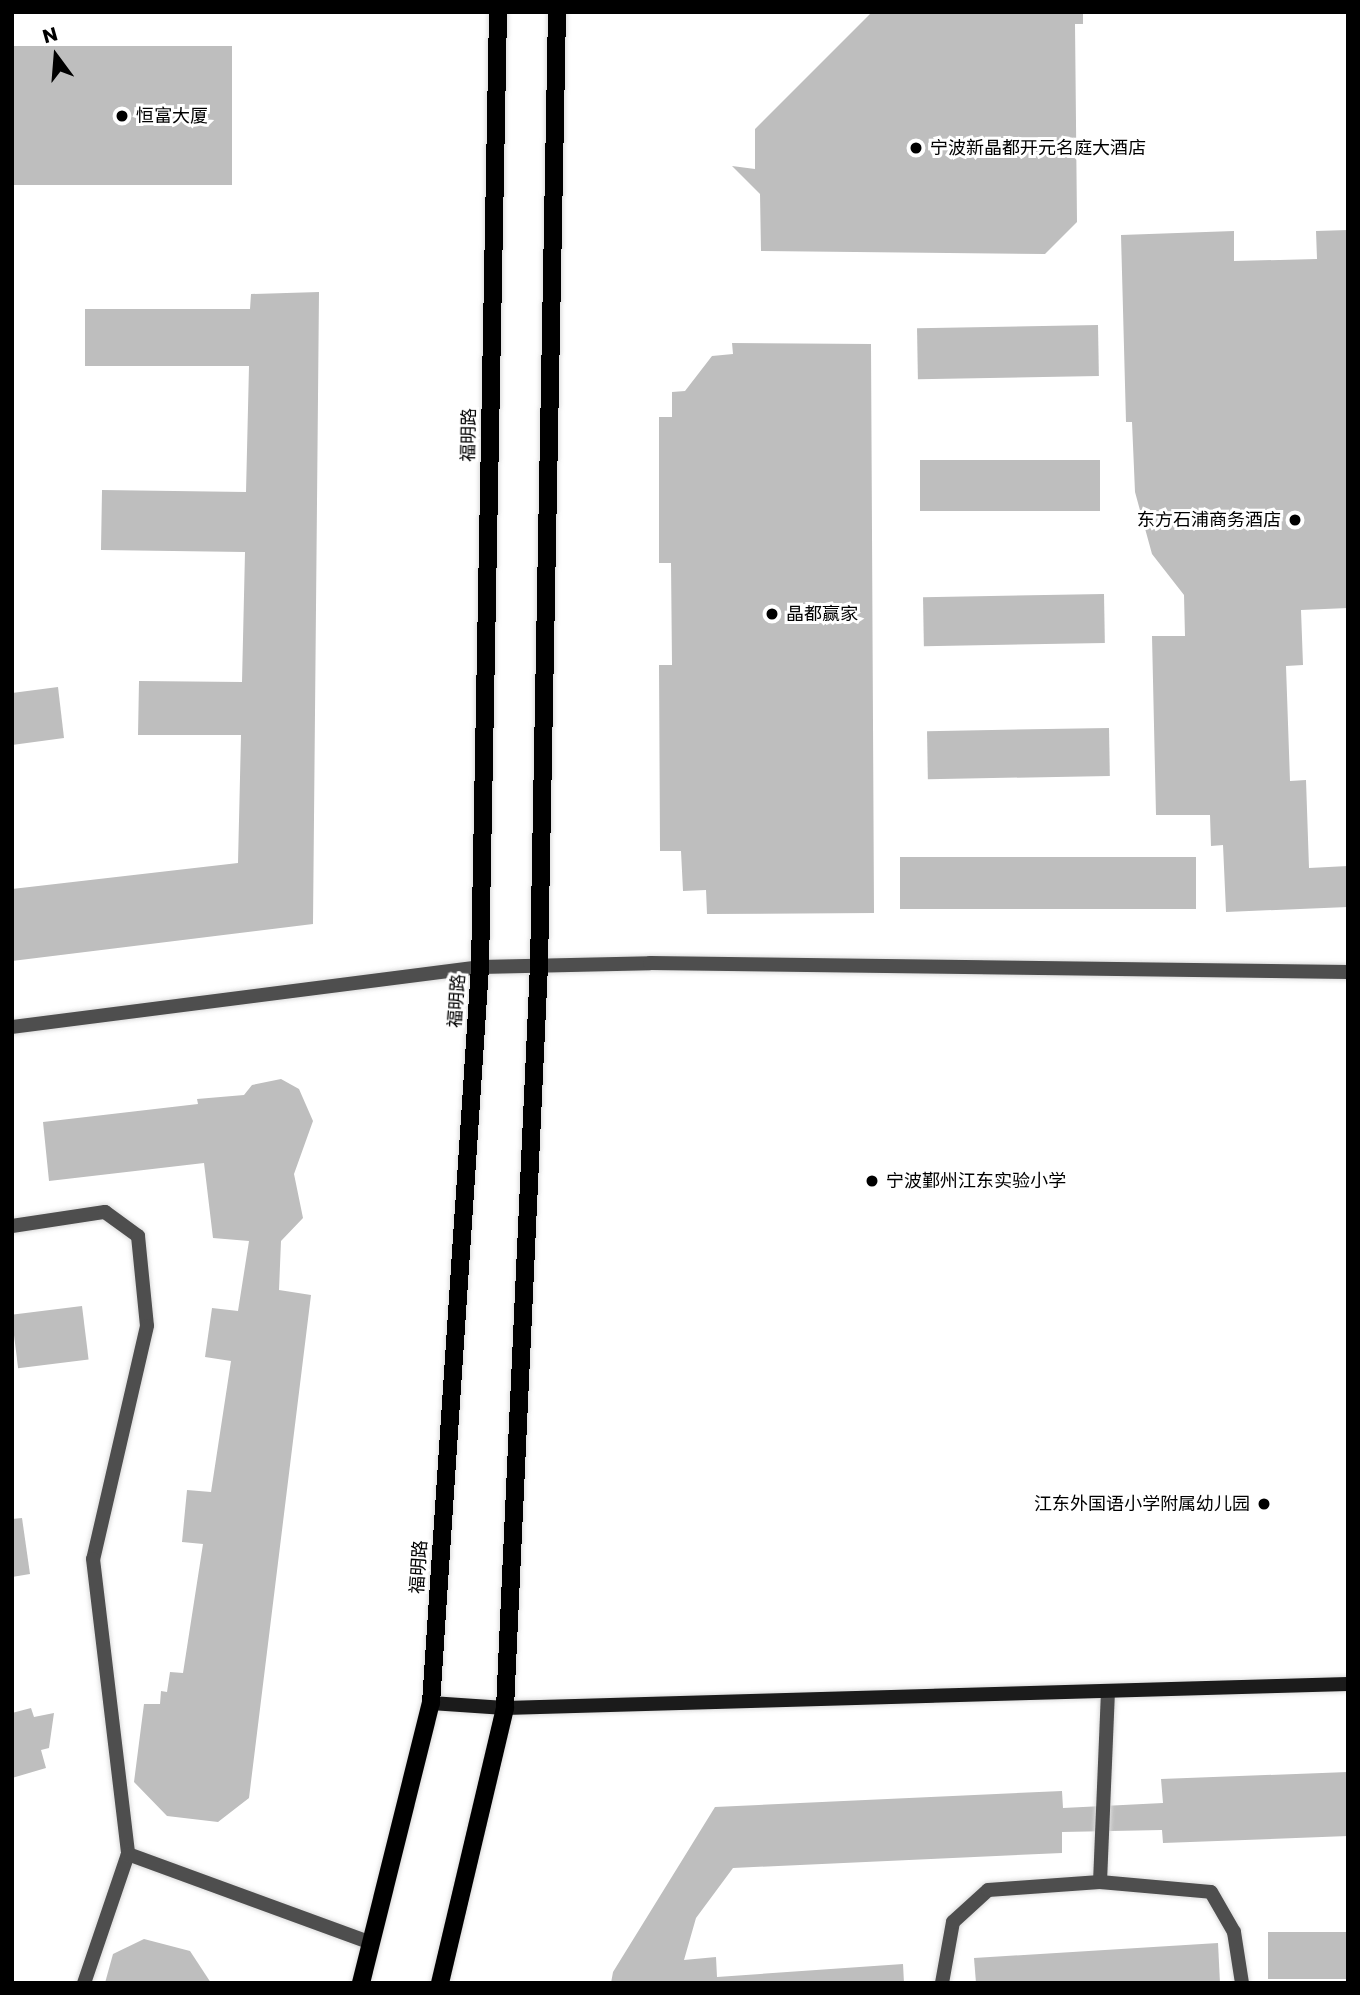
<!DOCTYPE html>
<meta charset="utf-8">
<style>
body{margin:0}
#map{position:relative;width:1360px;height:1995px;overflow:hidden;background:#fff;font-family:Poppins,"Noto Sans SC",sans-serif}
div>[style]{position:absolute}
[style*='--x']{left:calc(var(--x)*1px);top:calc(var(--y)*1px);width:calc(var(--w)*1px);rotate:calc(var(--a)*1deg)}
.building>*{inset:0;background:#bebebe;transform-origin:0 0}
.roads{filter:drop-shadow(0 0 2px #dbdbdb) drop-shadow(0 0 2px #dbdbdb)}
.lane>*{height:14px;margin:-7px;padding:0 7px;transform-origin:7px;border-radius:7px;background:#4e4e4e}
.street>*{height:14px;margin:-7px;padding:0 7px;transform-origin:7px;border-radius:7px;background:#4e4e4e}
.secondary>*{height:14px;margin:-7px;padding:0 7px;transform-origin:7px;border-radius:7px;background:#1b1b1b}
.primary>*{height:18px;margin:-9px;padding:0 9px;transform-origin:9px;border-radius:9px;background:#000}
.dots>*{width:19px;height:19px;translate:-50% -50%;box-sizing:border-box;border:4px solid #fff;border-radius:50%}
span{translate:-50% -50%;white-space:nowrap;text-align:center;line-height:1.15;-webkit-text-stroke:6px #fff;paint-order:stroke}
.poi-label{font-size:18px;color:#000}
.left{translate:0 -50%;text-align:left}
.right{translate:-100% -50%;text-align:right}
.street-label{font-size:18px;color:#000}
.frame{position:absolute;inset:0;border:14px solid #000;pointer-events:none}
.north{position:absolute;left:21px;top:21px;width:70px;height:70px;-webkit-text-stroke:5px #fff;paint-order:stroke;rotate:344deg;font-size:19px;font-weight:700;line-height:28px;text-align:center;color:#000}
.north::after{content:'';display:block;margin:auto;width:24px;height:32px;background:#000;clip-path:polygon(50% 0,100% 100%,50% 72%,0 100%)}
</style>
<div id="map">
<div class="building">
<i style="clip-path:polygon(872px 12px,1083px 12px,1083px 24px,1075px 24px,1077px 222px,1045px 254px,761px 251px,760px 194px,732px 166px,755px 169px,755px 129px)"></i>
<i style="left:232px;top:46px;width:139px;height:220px;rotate:90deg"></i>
<i style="clip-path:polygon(1348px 230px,1348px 608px,1301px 610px,1303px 665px,1286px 666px,1290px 781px,1306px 780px,1309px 868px,1348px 866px,1348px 907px,1226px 912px,1223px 845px,1211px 846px,1210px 815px,1156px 815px,1152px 636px,1185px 636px,1184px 595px,1152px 554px,1135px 492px,1132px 422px,1126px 422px,1121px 235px,1234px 231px,1234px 261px,1317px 259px,1316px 231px)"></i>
<i style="clip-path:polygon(319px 292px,313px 924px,12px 961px,12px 889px,238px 863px,241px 735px,138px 735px,139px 681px,242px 682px,245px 552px,101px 550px,102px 490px,246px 492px,249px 366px,85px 366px,85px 309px,250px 309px,251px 294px)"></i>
<i style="left:1098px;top:325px;width:51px;height:181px;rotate:89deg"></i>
<i style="clip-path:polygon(732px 343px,871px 344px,874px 913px,707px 914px,706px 890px,683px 891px,681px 851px,660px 851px,659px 665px,672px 665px,671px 563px,659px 563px,659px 417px,672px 417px,672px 392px,685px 391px,712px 356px,733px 354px)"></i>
<i style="left:1100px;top:460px;width:51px;height:180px;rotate:90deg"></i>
<i style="left:1104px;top:594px;width:49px;height:181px;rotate:89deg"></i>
<i style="clip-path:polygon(58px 687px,64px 738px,12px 745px,12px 693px)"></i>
<i style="left:1109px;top:728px;width:48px;height:182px;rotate:89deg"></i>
<i style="left:1196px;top:857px;width:52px;height:296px;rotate:90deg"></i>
<i style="clip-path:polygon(281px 1079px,299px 1089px,313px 1121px,294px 1174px,303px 1218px,281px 1241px,279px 1290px,311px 1295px,249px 1798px,218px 1822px,167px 1816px,134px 1782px,144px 1704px,160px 1704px,161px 1691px,167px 1692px,170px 1672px,183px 1673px,203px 1544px,182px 1542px,187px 1490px,211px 1492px,231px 1361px,205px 1357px,212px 1308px,238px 1311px,249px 1241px,213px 1238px,204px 1163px,49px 1181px,43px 1122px,198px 1104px,197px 1099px,244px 1095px,252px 1085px)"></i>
<i style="left:82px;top:1306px;width:54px;height:71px;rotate:83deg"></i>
<i style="clip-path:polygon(22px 1518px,30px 1574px,12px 1577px,12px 1519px)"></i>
<i style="clip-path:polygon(31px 1708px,34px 1717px,54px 1713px,49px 1748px,41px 1750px,46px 1768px,12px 1778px,12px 1713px)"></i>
<i style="clip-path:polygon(1348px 1772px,1348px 1836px,1163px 1843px,1162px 1830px,1062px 1832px,1062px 1853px,733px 1868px,696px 1918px,684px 1960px,716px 1957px,717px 1977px,903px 1964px,904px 1983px,611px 1983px,613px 1972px,715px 1807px,1062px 1791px,1063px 1808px,1163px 1803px,1161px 1779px)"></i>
<i style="left:1348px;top:1932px;width:47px;height:80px;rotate:90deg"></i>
<i style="clip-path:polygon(144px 1939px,190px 1951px,211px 1983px,105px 1983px,113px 1954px)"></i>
<i style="clip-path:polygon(1218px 1943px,1220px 1983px,976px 1983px,974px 1958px)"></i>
</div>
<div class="roads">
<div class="lane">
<i style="--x:12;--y:1226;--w:94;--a:-8.6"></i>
<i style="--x:105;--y:1212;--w:41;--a:36"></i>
<i style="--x:138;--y:1236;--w:90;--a:84.3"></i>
<i style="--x:147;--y:1326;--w:239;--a:103"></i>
<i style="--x:93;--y:1559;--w:297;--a:83.2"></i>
<i style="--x:128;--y:1854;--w:136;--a:108.8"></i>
<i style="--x:128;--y:1854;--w:259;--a:20.1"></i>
<i style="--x:1100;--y:1882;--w:191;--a:-87.6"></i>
<i style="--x:942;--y:1983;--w:62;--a:-79.8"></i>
<i style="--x:953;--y:1922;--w:47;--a:-42.4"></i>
<i style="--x:988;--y:1890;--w:112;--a:-4.1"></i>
<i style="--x:1100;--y:1882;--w:111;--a:5.1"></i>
<i style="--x:1211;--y:1892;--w:46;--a:60.1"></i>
<i style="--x:1234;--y:1932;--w:52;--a:81.1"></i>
</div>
<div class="street">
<i style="--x:12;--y:1027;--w:472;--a:-7.3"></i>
<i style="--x:480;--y:967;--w:170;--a:-1.3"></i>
<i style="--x:650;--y:963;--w:698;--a:0.74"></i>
</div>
<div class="secondary">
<i style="--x:431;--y:1703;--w:74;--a:3.9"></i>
<i style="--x:505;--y:1708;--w:843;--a:-1.63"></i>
</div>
<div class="primary">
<i style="--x:361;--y:1983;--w:289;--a:-76"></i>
<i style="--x:431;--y:1703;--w:738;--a:-86.19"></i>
<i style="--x:480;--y:967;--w:955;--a:-88.92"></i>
<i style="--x:440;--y:1983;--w:283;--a:-76.7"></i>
<i style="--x:505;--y:1708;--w:743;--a:-87.38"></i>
<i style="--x:539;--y:966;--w:954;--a:-88.92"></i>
</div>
</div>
<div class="dots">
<i style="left:122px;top:116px;background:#000"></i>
<i style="left:916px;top:148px;background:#000"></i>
<i style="left:1295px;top:520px;background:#000"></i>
<i style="left:772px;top:614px;background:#000"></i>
<i style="left:872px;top:1181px;background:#000"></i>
<i style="left:1264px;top:1504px;background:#000"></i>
</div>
<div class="poi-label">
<span class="left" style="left:136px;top:116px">恒富大厦</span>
<span class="left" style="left:930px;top:148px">宁波新晶都开元名庭大酒店</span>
<span class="right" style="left:1281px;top:520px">东方石浦商务酒店</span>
<span class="left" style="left:786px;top:614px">晶都赢家</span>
<span class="left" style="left:886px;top:1181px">宁波鄞州江东实验小学</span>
<span class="right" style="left:1250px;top:1504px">江东外国语小学附属幼儿园</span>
</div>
<div class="street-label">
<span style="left:469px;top:435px;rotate:-89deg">福明路</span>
<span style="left:457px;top:1001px;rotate:-86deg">福明路</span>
<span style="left:419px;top:1567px;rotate:-86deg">福明路</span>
</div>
<div class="frame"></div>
<div class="north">N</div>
</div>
